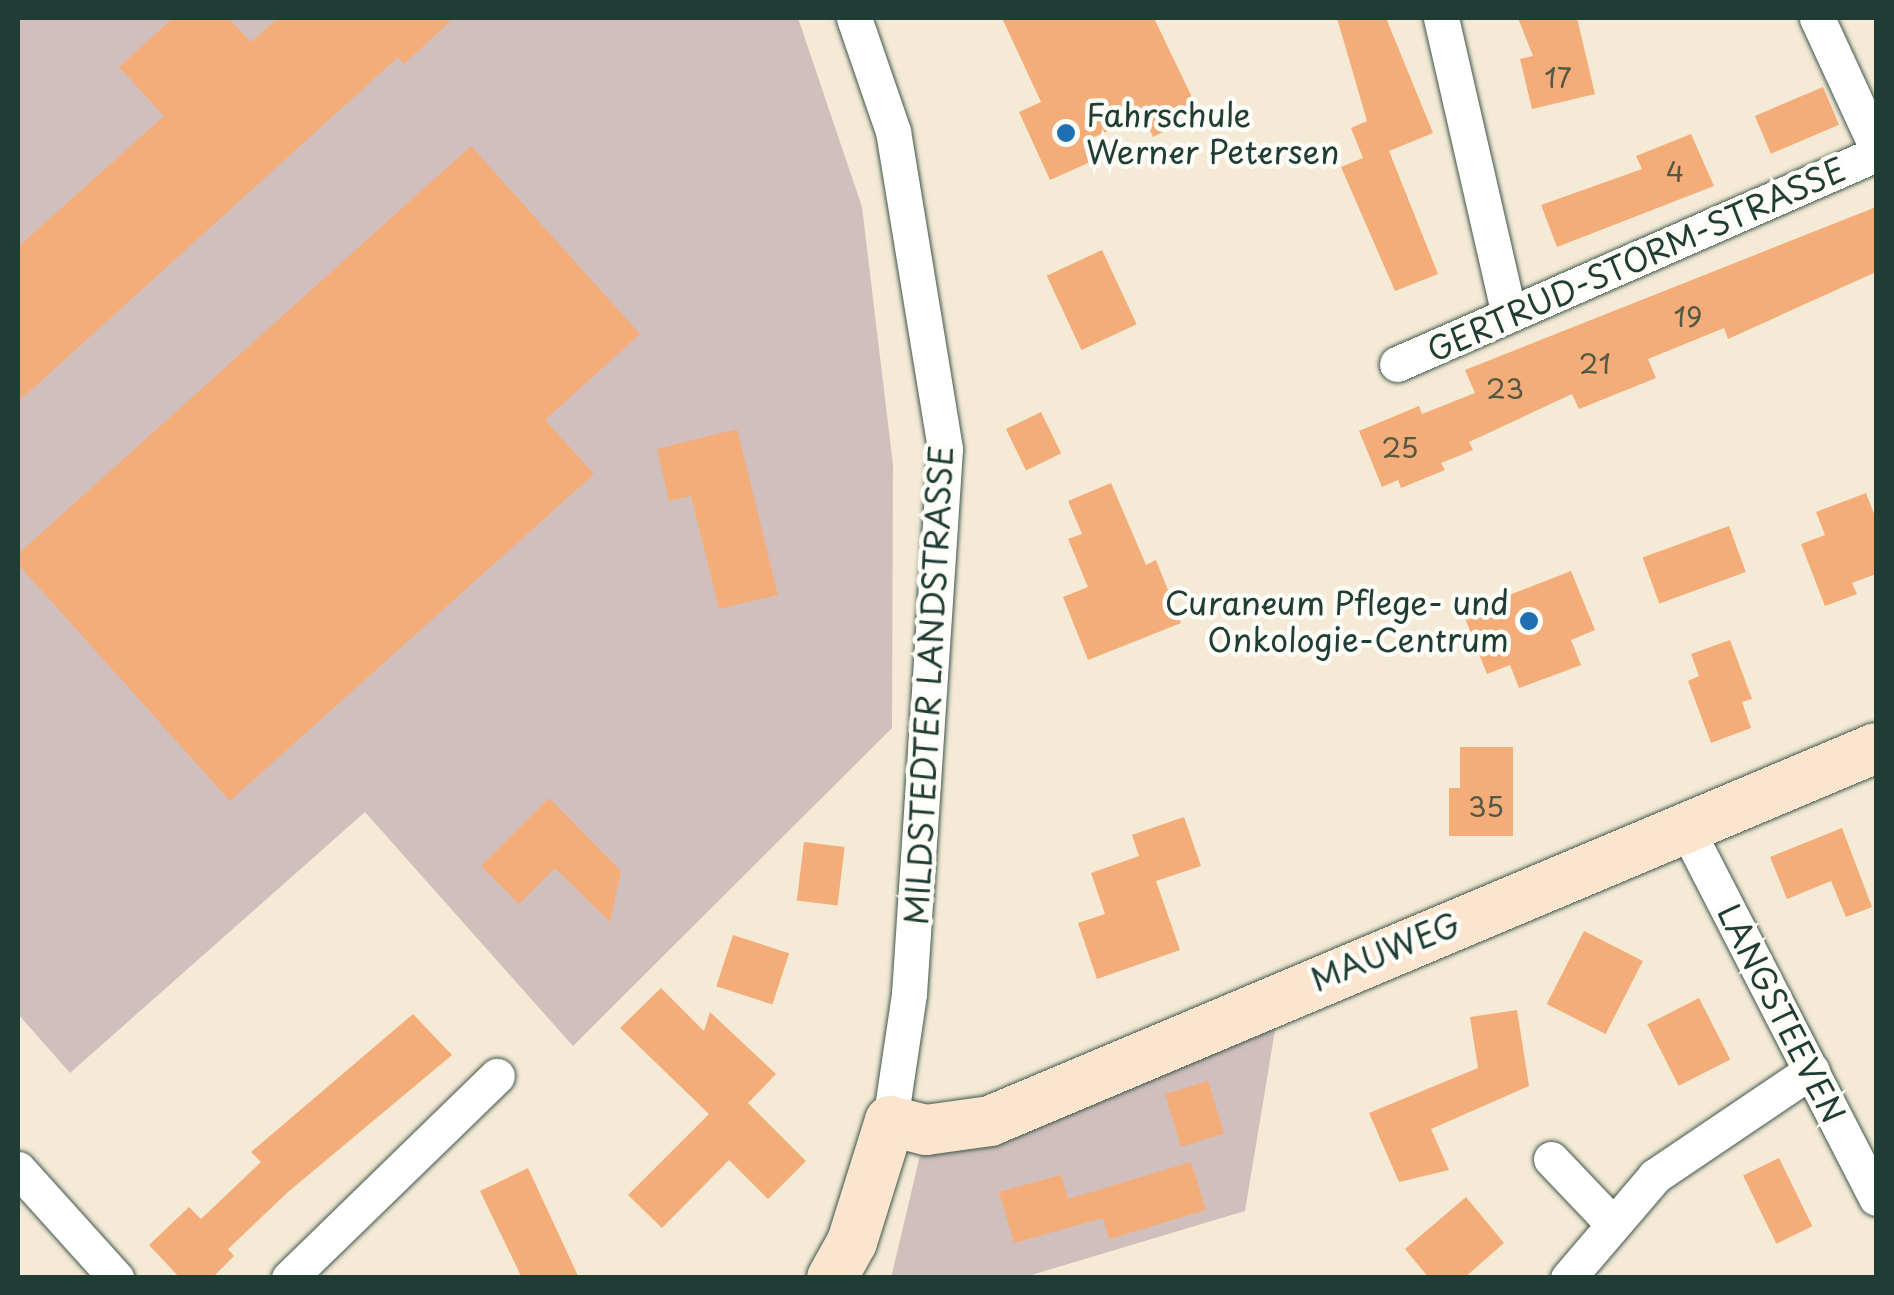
<!DOCTYPE html>
<style>
body{margin:0}
#map{position:relative;width:1894px;height:1295px;overflow:hidden;background:#f4ead5;font-family:"Playpen Sans",sans-serif}
div>[style]{position:absolute}
[style*='--x']{left:calc(var(--x)*1px);top:calc(var(--y)*1px);width:calc(var(--w)*1px);rotate:calc(var(--a)*1deg)}
.industrial>*{inset:0;background:#d1bfbd}
.building>*{inset:0;background:#f4ad79;transform-origin:0 0}
.roads{filter:drop-shadow(0 0 2px #3f574c) drop-shadow(0 0 2px #3f574c)}
.street>*{height:35px;margin:-17.5px;padding:0 17.5px;transform-origin:17.5px;border-radius:17.5px;background:#fff}
.secondary>*{height:50px;margin:-25px;padding:0 25px;transform-origin:25px;border-radius:25px;background:#fbe5cf}
.dots>*{width:28px;height:28px;translate:-50% -50%;box-sizing:border-box;border:5px solid #fdfcf7;border-radius:50%}
span{translate:-50% -50%;white-space:nowrap;text-align:center;line-height:1.15;-webkit-text-stroke:9px #fdfcf7;paint-order:stroke}
.number-label{font-size:28px;color:#545945}
.number-label span{-webkit-text-stroke-width:0}
.poi-label{font-size:32px;color:#1f3d34}
.left{translate:0 -50%;text-align:left}
.right{translate:-100% -50%;text-align:right}
.street-label{font-size:32px;color:#1f3d34}
.frame{position:absolute;inset:0;border:20px solid #1f3d34;pointer-events:none}
</style>
<div id="map">
<div class="industrial">
<i style="clip-path:polygon(18px 18px,798px 18px,862px 207px,893px 465px,892px 728px,573px 1046px,365px 812px,70px 1073px,18px 1014px)"></i>
<i style="clip-path:polygon(1281px 994px,1245px 1211px,1025px 1277px,891px 1278px,926px 1130px)"></i>
</div>
<div class="building">
<i style="clip-path:polygon(173px 18px,228px 18px,251px 42px,278px 18px,454px 18px,404px 64px,398px 57px,18px 402px,18px 247px,164px 116px,119px 67px)"></i>
<i style="clip-path:polygon(1002px 18px,1154px 18px,1200px 114px,1153px 137px,1143px 115px,1090px 139px,1099px 158px,1050px 180px,1019px 112px,1041px 102px)"></i>
<i style="clip-path:polygon(1337px 18px,1386px 18px,1433px 133px,1389px 151px,1438px 274px,1395px 291px,1341px 167px,1363px 158px,1351px 128px,1367px 121px)"></i>
<i style="clip-path:polygon(1518px 18px,1577px 18px,1595px 94px,1532px 109px,1520px 59px,1533px 56px)"></i>
<i style="left:1823px;top:87px;width:41px;height:74px;rotate:67deg"></i>
<i style="clip-path:polygon(1691px 134px,1714px 186px,1557px 247px,1541px 205px,1642px 169px,1636px 156px)"></i>
<i style="clip-path:polygon(471px 146px,640px 334px,545px 420px,594px 474px,230px 801px,18px 564px,18px 554px)"></i>
<i style="clip-path:polygon(1876px 207px,1876px 272px,1728px 339px,1724px 328px,1648px 359px,1656px 378px,1579px 409px,1572px 394px,1469px 442px,1473px 450px,1441px 463px,1445px 470px,1401px 488px,1398px 480px,1382px 487px,1359px 431px,1419px 406px,1422px 414px,1475px 393px,1465px 370px)"></i>
<i style="left:1102px;top:250px;width:82px;height:61px;rotate:65deg"></i>
<i style="left:1041px;top:412px;width:46px;height:39px;rotate:64deg"></i>
<i style="clip-path:polygon(737px 429px,778px 595px,719px 609px,691px 496px,669px 501px,657px 449px)"></i>
<i style="clip-path:polygon(1111px 483px,1146px 565px,1156px 560px,1181px 623px,1088px 660px,1063px 597px,1088px 587px,1068px 539px,1082px 534px,1068px 501px)"></i>
<i style="clip-path:polygon(1866px 493px,1876px 519px,1876px 574px,1852px 583px,1857px 594px,1825px 606px,1801px 544px,1825px 535px,1816px 512px)"></i>
<i style="left:1729px;top:526px;width:49px;height:92px;rotate:70deg"></i>
<i style="clip-path:polygon(1571px 571px,1595px 630px,1571px 640px,1581px 665px,1519px 688px,1510px 665px,1487px 674px,1463px 613px)"></i>
<i style="clip-path:polygon(1730px 640px,1752px 699px,1742px 702px,1751px 728px,1711px 743px,1688px 681px,1699px 676px,1691px 654px)"></i>
<i style="clip-path:polygon(1460px 747px,1513px 747px,1513px 836px,1449px 836px,1449px 788px,1460px 788px)"></i>
<i style="clip-path:polygon(549px 798px,621px 871px,610px 922px,555px 868px,519px 904px,481px 866px)"></i>
<i style="clip-path:polygon(1184px 817px,1201px 866px,1156px 881px,1180px 950px,1097px 979px,1078px 923px,1105px 914px,1091px 873px,1139px 856px,1132px 835px)"></i>
<i style="clip-path:polygon(1842px 828px,1872px 907px,1846px 917px,1831px 881px,1787px 899px,1770px 857px)"></i>
<i style="left:804px;top:842px;width:41px;height:59px;rotate:7deg"></i>
<i style="left:1584px;top:931px;width:66px;height:82px;rotate:27deg"></i>
<i style="left:733px;top:935px;width:59px;height:54px;rotate:18deg"></i>
<i style="clip-path:polygon(661px 988px,704px 1031px,710px 1012px,776px 1074px,748px 1103px,806px 1161px,768px 1199px,729px 1160px,662px 1228px,628px 1195px,709px 1114px,620px 1028px)"></i>
<i style="left:1699px;top:998px;width:69px;height:58px;rotate:63deg"></i>
<i style="clip-path:polygon(1517px 1010px,1529px 1086px,1431px 1129px,1449px 1170px,1399px 1182px,1369px 1113px,1478px 1068px,1470px 1017px)"></i>
<i style="clip-path:polygon(413px 1014px,452px 1055px,288px 1192px,228px 1249px,234px 1256px,212px 1278px,180px 1278px,149px 1245px,189px 1207px,201px 1219px,261px 1162px,251px 1152px)"></i>
<i style="left:1208px;top:1081px;width:55px;height:45px;rotate:73deg"></i>
<i style="left:1779px;top:1158px;width:76px;height:40px;rotate:64deg"></i>
<i style="clip-path:polygon(1191px 1162px,1206px 1210px,1109px 1239px,1103px 1218px,1014px 1243px,999px 1192px,1061px 1175px,1068px 1199px)"></i>
<i style="clip-path:polygon(528px 1168px,579px 1278px,522px 1278px,480px 1191px)"></i>
<i style="clip-path:polygon(1466px 1197px,1504px 1243px,1464px 1278px,1429px 1278px,1405px 1249px)"></i>
</div>
<div class="roads">
<div class="street">
<i style="--x:854;--y:18;--w:120;--a:71"></i>
<i style="--x:893;--y:131;--w:322;--a:80.7"></i>
<i style="--x:945;--y:449;--w:546;--a:93.78"></i>
<i style="--x:909;--y:994;--w:128;--a:98.5"></i>
<i style="--x:1441;--y:18;--w:300;--a:77.1"></i>
<i style="--x:1817;--y:18;--w:141;--a:65.3"></i>
<i style="--x:1397;--y:364;--w:523;--a:-23.67"></i>
<i style="--x:1686;--y:828;--w:416;--a:62.8"></i>
<i style="--x:1551;--y:1159;--w:87;--a:46.4"></i>
<i style="--x:18;--y:1169;--w:147;--a:48"></i>
<i style="--x:289;--y:1278;--w:290;--a:-44.2"></i>
<i style="--x:1568;--y:1278;--w:134;--a:-49.5"></i>
<i style="--x:1655;--y:1176;--w:189;--a:-34"></i>
</div>
<div class="secondary">
<i style="--x:832;--y:1278;--w:41;--a:-60.9"></i>
<i style="--x:852;--y:1242;--w:127;--a:-72.6"></i>
<i style="--x:890;--y:1121;--w:37;--a:14"></i>
<i style="--x:926;--y:1130;--w:65;--a:-8"></i>
<i style="--x:990;--y:1121;--w:961;--a:-22.83"></i>
</div>
</div>
<div class="dots">
<i style="left:1066px;top:133px;background:#1f6fb2"></i>
<i style="left:1529px;top:621px;background:#1f6fb2"></i>
</div>
<div class="number-label">
<span style="left:1558px;top:77px">17</span>
<span style="left:1675px;top:171px">4</span>
<span style="left:1688px;top:316px">19</span>
<span style="left:1595px;top:363px">21</span>
<span style="left:1505px;top:388px">23</span>
<span style="left:1400px;top:447px">25</span>
<span style="left:1486px;top:806px">35</span>
</div>
<div class="poi-label">
<span class="left" style="left:1086px;top:133px">Fahrschule<br>Werner Petersen</span>
<span class="right" style="left:1509px;top:621px">Curaneum Pflege- und<br>Onkologie-Centrum</span>
</div>
<div class="street-label">
<span style="left:1636px;top:259px;rotate:-24deg">GERTRUD-STORM-STRASSE</span>
<span style="left:928px;top:685px;rotate:-87deg">MILDSTEDTER LANDSTRASSE</span>
<span style="left:1385px;top:951px;rotate:-22deg">MAUWEG</span>
<span style="left:1782px;top:1013px;rotate:63deg">LANGSTEEVEN</span>
</div>
<div class="frame"></div>
</div>
